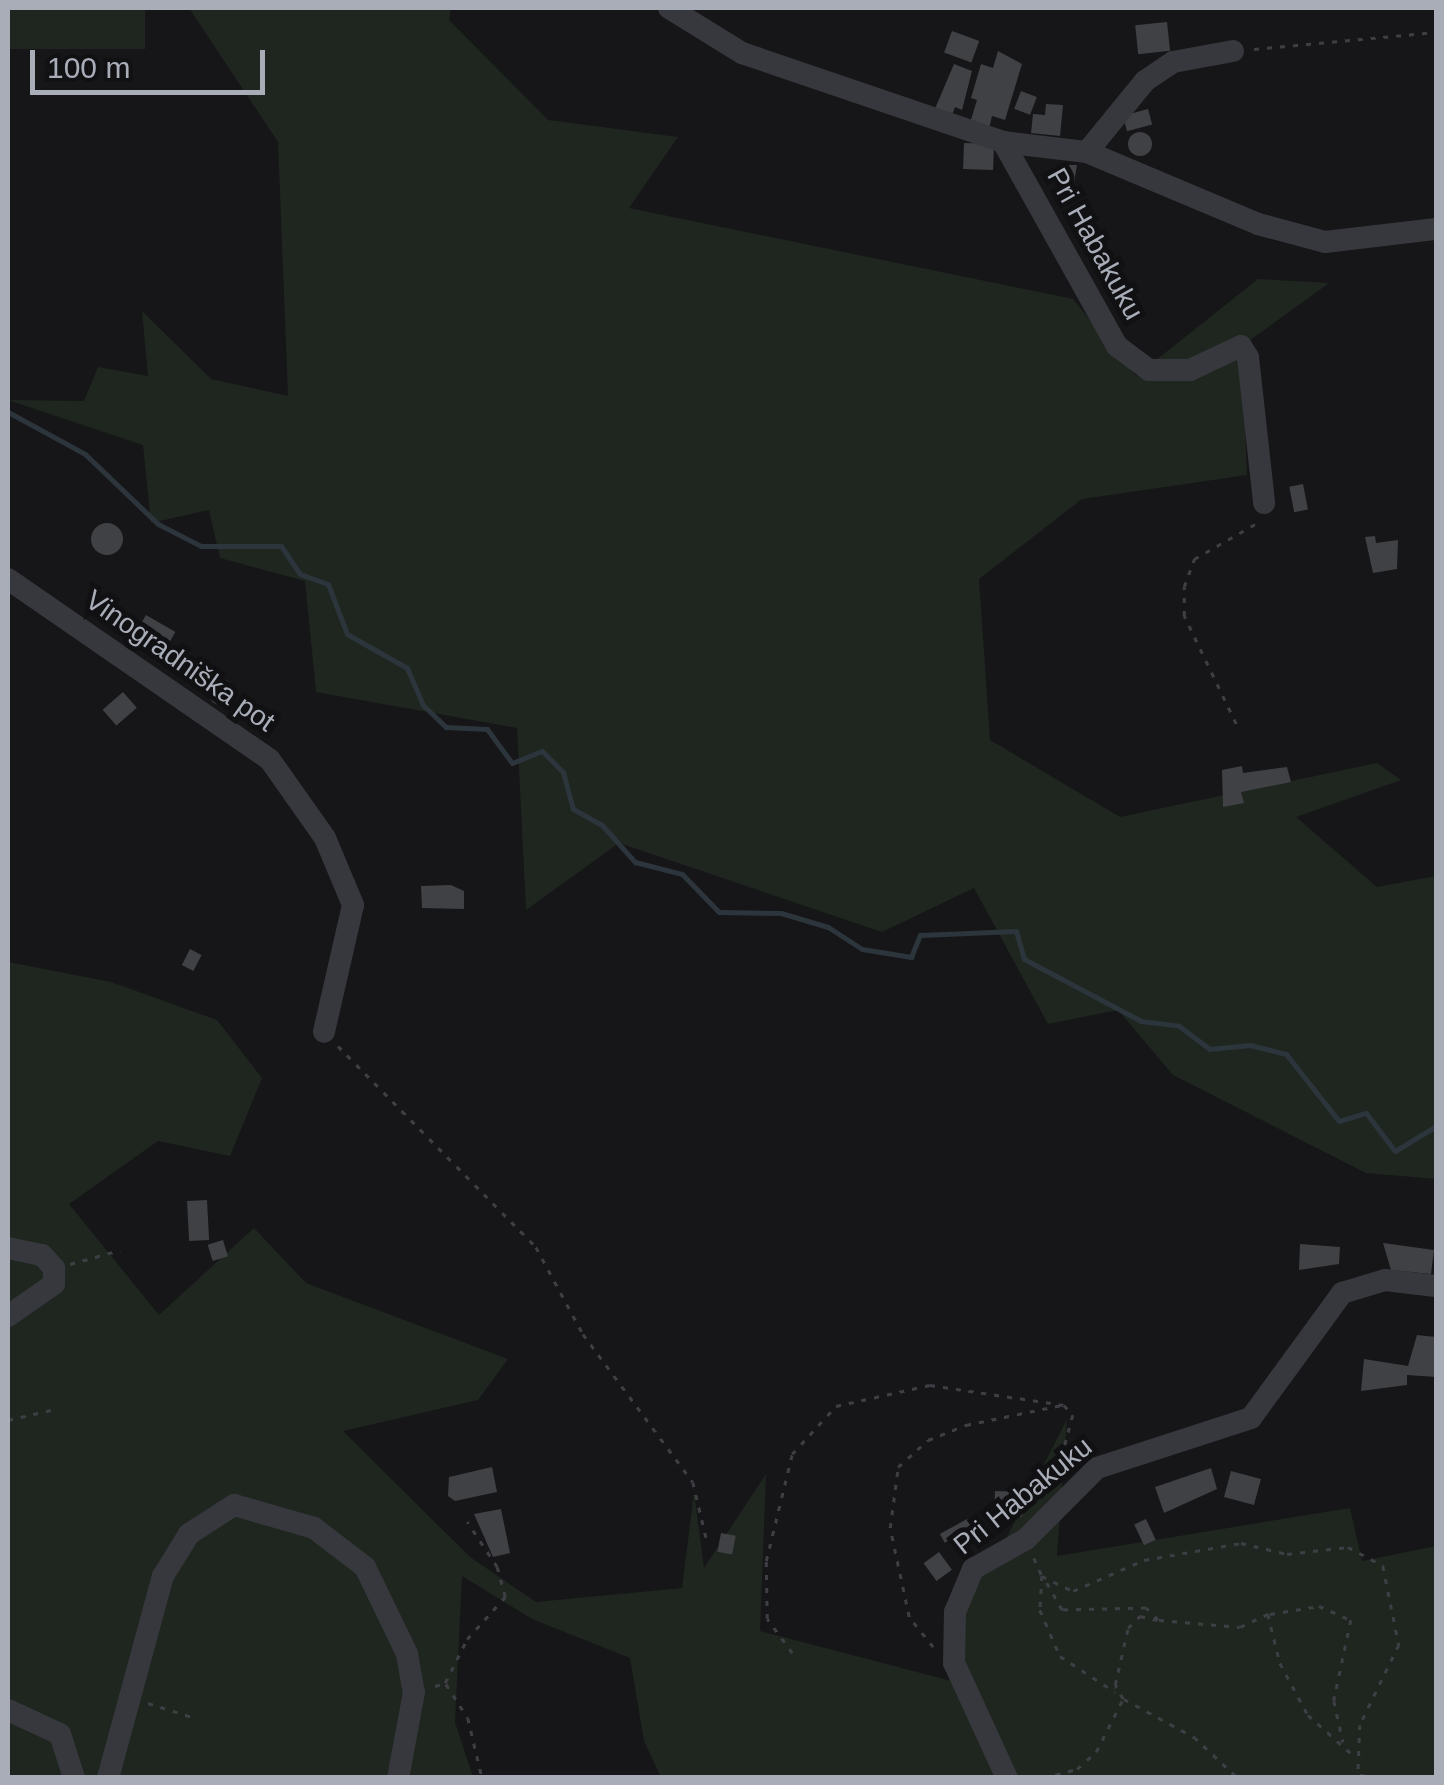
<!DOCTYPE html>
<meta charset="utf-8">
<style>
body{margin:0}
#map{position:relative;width:1444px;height:1785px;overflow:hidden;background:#161618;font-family:Helvetica,sans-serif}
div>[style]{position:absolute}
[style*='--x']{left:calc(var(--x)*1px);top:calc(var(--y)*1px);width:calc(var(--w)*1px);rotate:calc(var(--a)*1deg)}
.green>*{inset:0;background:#1e261f;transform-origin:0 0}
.stream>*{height:5px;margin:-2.5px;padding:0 2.5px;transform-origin:2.5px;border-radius:2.5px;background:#2c353c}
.building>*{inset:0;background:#404145;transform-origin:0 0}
.round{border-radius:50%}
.path>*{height:2.5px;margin-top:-1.25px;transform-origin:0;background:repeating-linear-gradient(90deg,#3d3f44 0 5px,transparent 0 13px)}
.minor>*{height:22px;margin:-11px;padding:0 11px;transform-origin:11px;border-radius:11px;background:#37383d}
span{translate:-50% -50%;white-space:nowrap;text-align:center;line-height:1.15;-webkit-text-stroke:10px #111113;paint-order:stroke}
.street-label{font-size:28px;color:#a8adb8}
.frame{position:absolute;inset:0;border:10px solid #a8adb8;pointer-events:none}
.scale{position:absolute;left:30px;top:50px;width:235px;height:45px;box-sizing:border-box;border:5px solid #a8adb8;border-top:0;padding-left:12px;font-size:30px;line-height:35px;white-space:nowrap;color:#a8adb8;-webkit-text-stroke:8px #111113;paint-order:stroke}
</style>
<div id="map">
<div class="green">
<i style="left:8px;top:8px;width:137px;height:41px"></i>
<i style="clip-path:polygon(189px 8px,451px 8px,449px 20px,548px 120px,678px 137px,629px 208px,1073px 299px,1136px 376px,1258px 279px,1329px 283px,1242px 346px,1247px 475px,1082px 499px,979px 579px,990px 740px,1120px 817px,1377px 763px,1401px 780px,1296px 817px,1377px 887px,1436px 876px,1436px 1179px,1366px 1173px,1173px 1075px,1118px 1010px,1048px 1024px,974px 888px,882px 932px,619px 843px,526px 910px,517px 728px,316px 692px,305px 581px,220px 558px,209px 510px,151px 523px,143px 445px,8px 400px,84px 401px,98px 367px,148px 376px,142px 311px,211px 379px,288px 396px,278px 142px)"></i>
<i style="clip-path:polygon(8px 962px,111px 982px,217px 1020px,262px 1078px,230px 1156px,158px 1141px,69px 1204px,159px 1315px,254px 1228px,306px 1283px,508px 1359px,478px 1400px,343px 1431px,470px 1557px,536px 1602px,682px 1588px,694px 1492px,704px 1568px,766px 1474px,760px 1631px,963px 1684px,951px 1614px,1007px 1537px,1067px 1419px,1057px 1556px,1350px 1508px,1362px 1561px,1436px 1546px,1436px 1777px,661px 1777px,644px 1741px,630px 1658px,532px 1619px,462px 1576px,455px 1722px,473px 1777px,8px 1777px)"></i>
</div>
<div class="stream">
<i style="--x:8;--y:412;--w:88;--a:28.6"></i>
<i style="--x:85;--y:454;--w:101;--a:43.8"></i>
<i style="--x:158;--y:524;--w:48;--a:27.1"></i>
<i style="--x:201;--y:546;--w:80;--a:0"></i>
<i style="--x:281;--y:546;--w:34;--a:56"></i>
<i style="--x:300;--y:574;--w:30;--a:20"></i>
<i style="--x:328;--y:584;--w:53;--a:69.2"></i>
<i style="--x:347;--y:634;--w:69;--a:29.5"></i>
<i style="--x:407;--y:668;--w:40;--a:66.6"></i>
<i style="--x:423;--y:705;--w:32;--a:44"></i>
<i style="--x:446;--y:727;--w:41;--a:2.8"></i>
<i style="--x:487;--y:729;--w:42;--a:53.7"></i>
<i style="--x:512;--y:763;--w:32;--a:-22"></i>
<i style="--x:542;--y:751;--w:30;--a:45"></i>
<i style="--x:563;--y:772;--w:38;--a:75"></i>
<i style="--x:573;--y:809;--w:33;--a:29"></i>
<i style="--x:602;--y:825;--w:50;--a:48.3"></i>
<i style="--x:635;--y:862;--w:49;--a:14.3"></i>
<i style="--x:682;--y:874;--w:53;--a:45.8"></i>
<i style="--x:719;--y:912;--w:62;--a:0.9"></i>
<i style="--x:781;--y:913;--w:49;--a:16.6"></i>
<i style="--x:828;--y:927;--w:40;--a:32.9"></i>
<i style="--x:862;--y:949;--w:50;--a:9.3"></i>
<i style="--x:911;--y:957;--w:24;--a:-68"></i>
<i style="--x:920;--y:935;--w:96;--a:-2.4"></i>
<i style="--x:1016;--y:931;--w:29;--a:74"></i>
<i style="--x:1024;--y:959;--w:132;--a:27.9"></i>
<i style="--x:1141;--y:1021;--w:38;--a:7"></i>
<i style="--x:1179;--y:1026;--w:38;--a:37"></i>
<i style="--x:1209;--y:1049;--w:41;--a:-5.6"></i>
<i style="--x:1250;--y:1045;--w:37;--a:14"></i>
<i style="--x:1286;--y:1054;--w:85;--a:51.7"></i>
<i style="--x:1339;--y:1121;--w:28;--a:-17"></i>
<i style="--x:1366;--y:1113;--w:48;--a:52.7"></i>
<i style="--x:1395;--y:1151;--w:48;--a:-31.4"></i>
</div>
<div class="building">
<i style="left:1167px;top:22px;width:29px;height:32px;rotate:84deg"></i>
<i style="left:952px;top:31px;width:29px;height:23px;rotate:20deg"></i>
<i style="clip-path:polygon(998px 51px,1022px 64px,1005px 120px,992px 116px,989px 129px,970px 123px,977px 100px,971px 98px,981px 64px,993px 68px)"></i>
<i style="clip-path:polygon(954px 64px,972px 71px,962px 110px,955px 107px,951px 118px,934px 111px)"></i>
<i style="left:1021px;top:91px;width:17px;height:19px;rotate:21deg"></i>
<i style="clip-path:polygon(1046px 104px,1063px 105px,1060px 136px,1031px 133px,1033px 114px,1045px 115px)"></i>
<i style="left:1148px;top:109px;width:16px;height:26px;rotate:75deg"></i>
<i class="round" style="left:1128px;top:132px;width:24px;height:24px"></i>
<i style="left:964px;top:143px;width:30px;height:26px;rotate:2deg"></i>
<i style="clip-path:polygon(1061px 165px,1077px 165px,1071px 201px,1061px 201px)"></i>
<i style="left:1303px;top:484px;width:26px;height:14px;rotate:79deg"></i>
<i class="round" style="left:91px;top:523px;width:32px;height:32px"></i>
<i style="clip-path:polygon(1375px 536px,1376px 543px,1398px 540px,1397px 569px,1373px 573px,1365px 537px)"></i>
<i style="left:146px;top:615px;width:34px;height:28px;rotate:30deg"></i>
<i class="round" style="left:208px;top:679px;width:26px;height:26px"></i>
<i style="left:123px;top:692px;width:21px;height:27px;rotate:49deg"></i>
<i style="clip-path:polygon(1242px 766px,1243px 773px,1287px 767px,1291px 782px,1241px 792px,1244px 803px,1223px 807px,1222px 770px)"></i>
<i style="clip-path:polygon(451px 885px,464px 891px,464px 909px,422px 908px,421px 886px)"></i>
<i style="left:190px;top:949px;width:13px;height:18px;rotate:27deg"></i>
<i style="left:207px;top:1200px;width:40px;height:20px;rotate:87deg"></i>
<i style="left:223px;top:1240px;width:17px;height:16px;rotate:73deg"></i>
<i style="clip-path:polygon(1383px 1243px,1434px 1250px,1431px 1274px,1391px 1270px)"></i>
<i style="clip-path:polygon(1300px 1244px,1340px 1247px,1339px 1264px,1299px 1270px)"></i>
<i style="clip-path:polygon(1417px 1335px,1436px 1337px,1436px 1377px,1407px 1375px,1407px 1385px,1361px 1391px,1364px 1359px,1408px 1366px)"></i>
<i style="clip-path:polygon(492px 1467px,497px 1492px,455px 1501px,448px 1496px,449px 1477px)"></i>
<i style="clip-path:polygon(1211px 1468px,1217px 1489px,1164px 1513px,1155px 1487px)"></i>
<i style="left:1231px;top:1471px;width:31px;height:27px;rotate:15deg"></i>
<i style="left:995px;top:1491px;width:28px;height:25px;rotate:2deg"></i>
<i style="clip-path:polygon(501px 1509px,510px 1553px,493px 1557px,474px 1514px)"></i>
<i style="left:967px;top:1519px;width:10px;height:31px;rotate:61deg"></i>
<i style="left:1146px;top:1519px;width:23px;height:13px;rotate:65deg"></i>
<i style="left:721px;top:1533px;width:15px;height:19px;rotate:11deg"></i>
<i style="left:939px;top:1552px;width:22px;height:19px;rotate:54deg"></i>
</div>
<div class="path">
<i style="--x:1254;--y:49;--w:183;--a:-5.3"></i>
<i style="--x:1236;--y:724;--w:120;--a:-115.7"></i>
<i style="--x:1184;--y:616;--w:29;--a:-90"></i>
<i style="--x:1184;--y:587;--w:30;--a:-70"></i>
<i style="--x:1194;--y:559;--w:73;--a:-29.7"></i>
<i style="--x:338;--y:1046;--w:282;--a:45.4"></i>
<i style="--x:536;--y:1247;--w:99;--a:61.6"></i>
<i style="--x:583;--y:1334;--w:184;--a:53.4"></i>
<i style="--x:693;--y:1482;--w:57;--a:76.7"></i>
<i style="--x:70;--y:1264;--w:52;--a:-15.6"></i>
<i style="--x:8;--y:1420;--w:44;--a:-13.1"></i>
<i style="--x:1034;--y:1558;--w:20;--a:66"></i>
<i style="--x:1042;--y:1576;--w:34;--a:26"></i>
<i style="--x:1073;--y:1591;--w:77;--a:-23.6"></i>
<i style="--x:1144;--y:1560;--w:98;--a:-9.9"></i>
<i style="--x:1241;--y:1543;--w:47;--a:13.4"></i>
<i style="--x:1287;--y:1554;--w:61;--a:-6.5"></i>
<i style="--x:1348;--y:1547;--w:40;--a:28"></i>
<i style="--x:1383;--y:1566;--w:81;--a:78.6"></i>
<i style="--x:1399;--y:1645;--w:89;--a:116"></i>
<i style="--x:1360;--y:1725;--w:53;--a:92.2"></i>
<i style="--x:1270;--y:1614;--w:50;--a:-9.3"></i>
<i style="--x:1319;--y:1606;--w:35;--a:24"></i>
<i style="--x:1351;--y:1620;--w:83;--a:101.9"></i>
<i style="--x:1334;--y:1701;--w:42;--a:77.6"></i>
<i style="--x:1159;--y:1620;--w:81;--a:4.9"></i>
<i style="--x:1240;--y:1627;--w:31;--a:-25"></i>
<i style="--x:1268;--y:1614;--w:50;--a:76.2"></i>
<i style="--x:1280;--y:1663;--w:59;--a:61.7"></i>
<i style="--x:1308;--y:1715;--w:60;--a:41.6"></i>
<i style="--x:933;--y:1647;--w:38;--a:-129"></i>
<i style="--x:909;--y:1617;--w:91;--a:-102.1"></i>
<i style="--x:890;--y:1528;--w:62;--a:-82.5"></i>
<i style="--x:898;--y:1467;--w:40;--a:-42"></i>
<i style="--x:928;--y:1440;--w:41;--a:-21.5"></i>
<i style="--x:966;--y:1425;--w:98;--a:-11.8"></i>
<i style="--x:792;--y:1653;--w:42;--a:-126.3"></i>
<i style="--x:767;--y:1619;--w:58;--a:-91"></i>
<i style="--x:766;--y:1561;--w:110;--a:-76.3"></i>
<i style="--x:792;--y:1454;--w:65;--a:-47.5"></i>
<i style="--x:836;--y:1406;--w:96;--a:-12.6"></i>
<i style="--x:930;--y:1385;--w:135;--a:8.5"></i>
<i style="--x:1064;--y:1405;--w:13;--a:48"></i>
<i style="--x:1073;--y:1415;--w:69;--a:105"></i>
<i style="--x:446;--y:1684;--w:40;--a:57.1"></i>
<i style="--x:468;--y:1718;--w:61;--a:76.7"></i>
<i style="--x:435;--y:1686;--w:10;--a:-17"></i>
<i style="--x:445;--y:1683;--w:49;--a:-63.4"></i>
<i style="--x:467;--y:1639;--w:57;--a:-47.9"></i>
<i style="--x:505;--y:1597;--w:31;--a:-105"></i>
<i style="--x:497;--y:1567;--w:54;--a:-123.7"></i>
<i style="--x:1124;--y:1699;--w:80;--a:28.5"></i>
<i style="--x:1194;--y:1737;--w:60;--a:43"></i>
<i style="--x:148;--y:1703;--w:49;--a:17.7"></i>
<i style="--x:1360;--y:1775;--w:37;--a:5"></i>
<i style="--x:1043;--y:1778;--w:35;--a:-15"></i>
<i style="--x:1077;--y:1769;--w:25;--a:-42"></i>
<i style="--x:1096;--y:1752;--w:59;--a:-63"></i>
<i style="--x:1123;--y:1699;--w:16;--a:-120"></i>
<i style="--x:1115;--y:1685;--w:58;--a:-77.2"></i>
<i style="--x:1128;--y:1628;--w:17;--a:-45"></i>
<i style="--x:1140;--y:1616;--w:18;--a:13"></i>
<i style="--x:1158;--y:1620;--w:17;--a:-135"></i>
<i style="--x:1146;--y:1608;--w:84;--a:178.6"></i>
<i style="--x:1062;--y:1610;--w:39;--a:-120"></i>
<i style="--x:1042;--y:1576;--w:34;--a:93"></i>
<i style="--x:1040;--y:1610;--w:50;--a:66.5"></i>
<i style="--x:1060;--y:1656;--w:66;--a:33.2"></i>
</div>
<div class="minor">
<i style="--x:669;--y:8;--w:86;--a:31.7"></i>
<i style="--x:742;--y:53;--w:276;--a:18.8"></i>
<i style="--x:1003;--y:142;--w:85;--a:6.8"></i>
<i style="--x:1087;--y:152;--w:186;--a:22.8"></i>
<i style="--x:1258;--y:224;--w:69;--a:15"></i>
<i style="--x:1325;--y:242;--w:112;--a:-6.7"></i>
<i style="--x:1003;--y:142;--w:234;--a:60.8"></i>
<i style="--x:1117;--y:346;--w:40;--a:37"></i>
<i style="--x:1149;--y:370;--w:41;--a:0"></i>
<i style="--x:1190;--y:370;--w:56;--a:-25.2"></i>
<i style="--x:1241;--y:346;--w:13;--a:58"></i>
<i style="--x:1248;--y:357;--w:147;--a:83.7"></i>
<i style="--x:1087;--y:152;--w:92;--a:-50.8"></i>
<i style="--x:1145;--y:81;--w:34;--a:-34"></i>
<i style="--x:1173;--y:62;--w:61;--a:-10.4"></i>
<i style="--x:8;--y:579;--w:318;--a:34.6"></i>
<i style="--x:270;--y:760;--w:95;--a:54.8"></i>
<i style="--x:325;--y:838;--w:73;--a:67.3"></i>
<i style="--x:353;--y:905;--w:130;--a:102.9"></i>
<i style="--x:8;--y:1248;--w:35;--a:12"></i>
<i style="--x:42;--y:1255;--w:18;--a:47"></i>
<i style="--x:54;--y:1268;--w:16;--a:90"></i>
<i style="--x:54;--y:1284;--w:56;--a:145.2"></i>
<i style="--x:8;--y:1710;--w:57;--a:24.8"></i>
<i style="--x:60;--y:1734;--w:46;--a:72.3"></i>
<i style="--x:108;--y:1778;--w:209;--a:-74.8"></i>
<i style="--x:163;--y:1576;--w:49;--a:-58.2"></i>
<i style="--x:189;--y:1534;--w:54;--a:-32.8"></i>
<i style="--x:234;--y:1505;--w:83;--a:16"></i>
<i style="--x:314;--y:1528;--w:64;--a:37.4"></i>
<i style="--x:365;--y:1567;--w:97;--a:64.2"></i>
<i style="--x:407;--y:1654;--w:39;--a:80"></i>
<i style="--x:414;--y:1692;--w:87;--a:100.5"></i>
<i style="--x:1007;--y:1778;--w:127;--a:-114.7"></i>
<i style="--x:954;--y:1663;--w:51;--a:-88.9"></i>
<i style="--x:955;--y:1612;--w:47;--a:-67.3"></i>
<i style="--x:973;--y:1569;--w:61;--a:-29.5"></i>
<i style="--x:1026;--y:1539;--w:100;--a:-45"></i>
<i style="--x:1097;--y:1468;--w:162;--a:-18"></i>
<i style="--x:1251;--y:1418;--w:155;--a:-53.9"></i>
<i style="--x:1342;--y:1293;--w:45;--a:-16.8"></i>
<i style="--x:1385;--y:1280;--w:51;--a:6.7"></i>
</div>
<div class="street-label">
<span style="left:1095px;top:244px;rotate:61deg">Pri Habakuku</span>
<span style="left:180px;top:661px;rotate:35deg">Vinogradniška pot</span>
<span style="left:1023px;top:1496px;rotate:-39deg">Pri Habakuku</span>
</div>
<div class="frame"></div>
<div class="scale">100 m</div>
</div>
